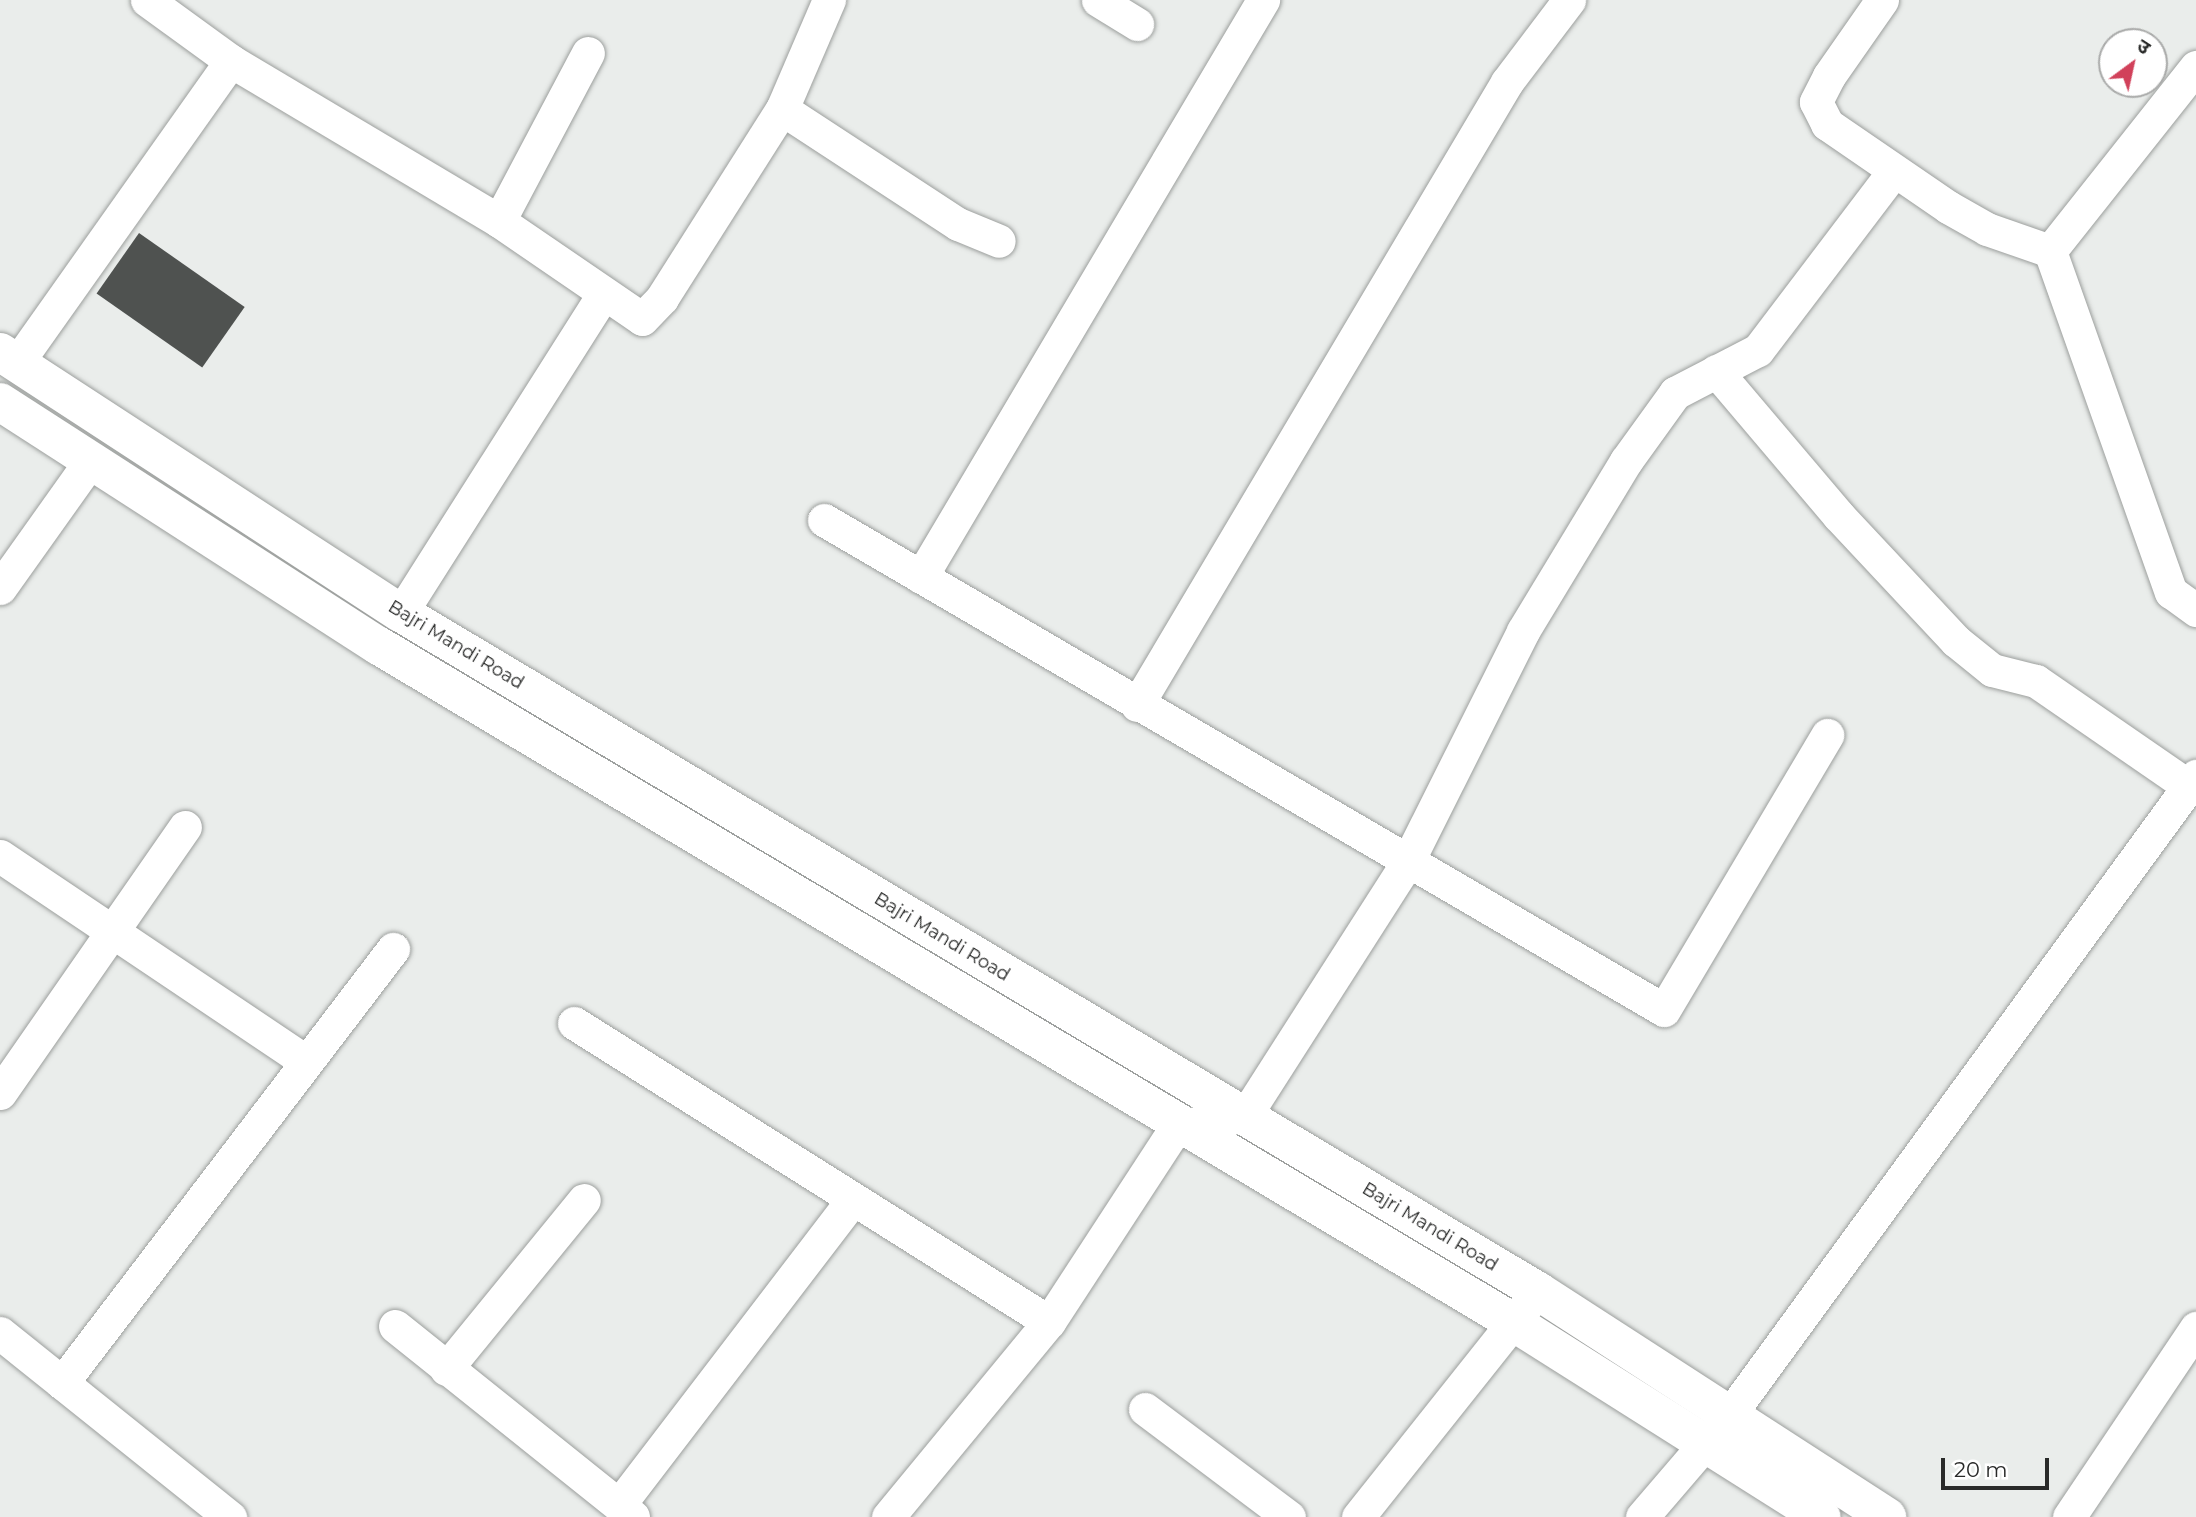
<!DOCTYPE html>
<meta charset="utf-8">
<style>
body{margin:0}
#map{position:relative;width:2196px;height:1517px;overflow:hidden;background:#eaedeb;font-family:Montserrat,"Noto Sans Devanagari",sans-serif}
div>[style]{position:absolute}
[style*='--x']{left:calc(var(--x)*1px);top:calc(var(--y)*1px);width:calc(var(--w)*1px);rotate:calc(var(--a)*1deg)}
.building>*{inset:0;background:#4f5250;transform-origin:0 0}
.roads{filter:drop-shadow(0 0 2px #9c9f9d) drop-shadow(0 0 2px #9c9f9d)}
.minor>*{height:33px;margin:-16.5px;padding:0 16.5px;transform-origin:16.5px;border-radius:16.5px;background:#fff}
.tertiary>*{height:38px;margin:-19px;padding:0 19px;transform-origin:19px;border-radius:19px;background:#fff}
span{translate:-50% -50%;white-space:nowrap;text-align:center;line-height:1.15;-webkit-text-stroke:7px #fff;paint-order:stroke}
.street-label{font-size:18px;color:#292a29}
.north{position:absolute;left:2098px;top:28px;width:70px;height:70px;box-sizing:border-box;background:#fff;border:2px solid #a9aaa9;border-radius:50%;rotate:33deg;font-size:19px;font-weight:700;line-height:28px;text-align:center;color:#292a29}
.north::after{content:'';display:block;margin:auto;width:24px;height:32px;background:#d1415a;clip-path:polygon(50% 0,100% 100%,50% 72%,0 100%)}
.scale{position:absolute;left:1941px;top:1458px;width:108px;height:32px;box-sizing:border-box;border:4px solid #292a29;border-top:0;padding-left:9px;font-size:21px;line-height:24px;white-space:nowrap;color:#292a29;-webkit-text-stroke:5px #fff;paint-order:stroke}
</style>
<div id="map">
<div class="building">
<i style="left:139px;top:233px;width:129px;height:74px;rotate:35deg"></i>
</div>
<div class="roads">
<div class="minor">
<i style="--x:147;--y:0;--w:104;--a:36"></i>
<i style="--x:231;--y:61;--w:312;--a:30.8"></i>
<i style="--x:499;--y:221;--w:173;--a:34.4"></i>
<i style="--x:642;--y:319;--w:29;--a:-46"></i>
<i style="--x:662;--y:298;--w:224;--a:-57.6"></i>
<i style="--x:782;--y:109;--w:119;--a:-66.7"></i>
<i style="--x:1098;--y:0;--w:46;--a:31.6"></i>
<i style="--x:1882;--y:0;--w:93;--a:124.9"></i>
<i style="--x:1829;--y:76;--w:29;--a:117"></i>
<i style="--x:1816;--y:102;--w:25;--a:63"></i>
<i style="--x:1827;--y:124;--w:147;--a:34.4"></i>
<i style="--x:1948;--y:207;--w:45;--a:29.4"></i>
<i style="--x:1987;--y:229;--w:67;--a:19.2"></i>
<i style="--x:782;--y:109;--w:210;--a:33.2"></i>
<i style="--x:958;--y:224;--w:44;--a:22.5"></i>
<i style="--x:499;--y:221;--w:190;--a:-62.1"></i>
<i style="--x:2050;--y:251;--w:362;--a:70.5"></i>
<i style="--x:2171;--y:592;--w:31;--a:36"></i>
<i style="--x:2050;--y:251;--w:235;--a:-51.6"></i>
<i style="--x:17;--y:363;--w:370;--a:-54.7"></i>
<i style="--x:1716;--y:371;--w:189;--a:49.7"></i>
<i style="--x:1838;--y:515;--w:173;--a:46.9"></i>
<i style="--x:1956;--y:641;--w:46;--a:38.9"></i>
<i style="--x:1992;--y:670;--w:45;--a:14"></i>
<i style="--x:2036;--y:681;--w:185;--a:34.6"></i>
<i style="--x:824;--y:520;--w:972;--a:30.26"></i>
<i style="--x:1664;--y:1010;--w:320;--a:-59.3"></i>
<i style="--x:921;--y:577;--w:671;--a:-59.34"></i>
<i style="--x:0;--y:588;--w:157;--a:-54.6"></i>
<i style="--x:401;--y:613;--w:377;--a:-57.6"></i>
<i style="--x:1137;--y:705;--w:725;--a:-59.29"></i>
<i style="--x:1507;--y:82;--w:103;--a:-52.9"></i>
<i style="--x:0;--y:856;--w:369;--a:33.9"></i>
<i style="--x:574;--y:1023;--w:561;--a:32.19"></i>
<i style="--x:0;--y:1093;--w:324;--a:-55.2"></i>
<i style="--x:395;--y:1326;--w:305;--a:38.7"></i>
<i style="--x:0;--y:1333;--w:295;--a:38.7"></i>
<i style="--x:446;--y:1369;--w:218;--a:-50.8"></i>
<i style="--x:62;--y:1383;--w:546;--a:-52.67"></i>
<i style="--x:1145;--y:1409;--w:180;--a:36.9"></i>
<i style="--x:619;--y:1505;--w:385;--a:-52.6"></i>
<i style="--x:888;--y:1517;--w:253;--a:-50.5"></i>
<i style="--x:1049;--y:1322;--w:234;--a:-56.9"></i>
<i style="--x:1177;--y:1126;--w:69;--a:-8.4"></i>
<i style="--x:1245;--y:1116;--w:300;--a:-57.4"></i>
<i style="--x:1407;--y:863;--w:259;--a:-63.4"></i>
<i style="--x:1523;--y:631;--w:199;--a:-58.8"></i>
<i style="--x:1626;--y:461;--w:84;--a:-54.2"></i>
<i style="--x:1675;--y:393;--w:93;--a:-27.4"></i>
<i style="--x:1758;--y:350;--w:223;--a:-52.8"></i>
<i style="--x:1358;--y:1517;--w:289;--a:-51.5"></i>
<i style="--x:1642;--y:1517;--w:137;--a:-49.4"></i>
<i style="--x:1731;--y:1413;--w:789;--a:-53.87"></i>
<i style="--x:2069;--y:1517;--w:228;--a:-56.1"></i>
</div>
<div class="tertiary">
<i style="--x:0;--y:352;--w:478;--a:33.1"></i>
<i style="--x:401;--y:613;--w:1324;--a:30.81"></i>
<i style="--x:1538;--y:1291;--w:416;--a:32.9"></i>
<i style="--x:0;--y:402;--w:451;--a:32.8"></i>
<i style="--x:379;--y:646;--w:1320;--a:30.8"></i>
<i style="--x:1513;--y:1322;--w:365;--a:32.3"></i>
</div>
</div>
<div class="street-label">
<span style="left:456px;top:645px;rotate:31deg">Bajri Mandi Road</span>
<span style="left:942px;top:937px;rotate:31deg">Bajri Mandi Road</span>
<span style="left:1430px;top:1227px;rotate:31deg">Bajri Mandi Road</span>
</div>
<div class="north">उ</div>
<div class="scale">20 m</div>
</div>
